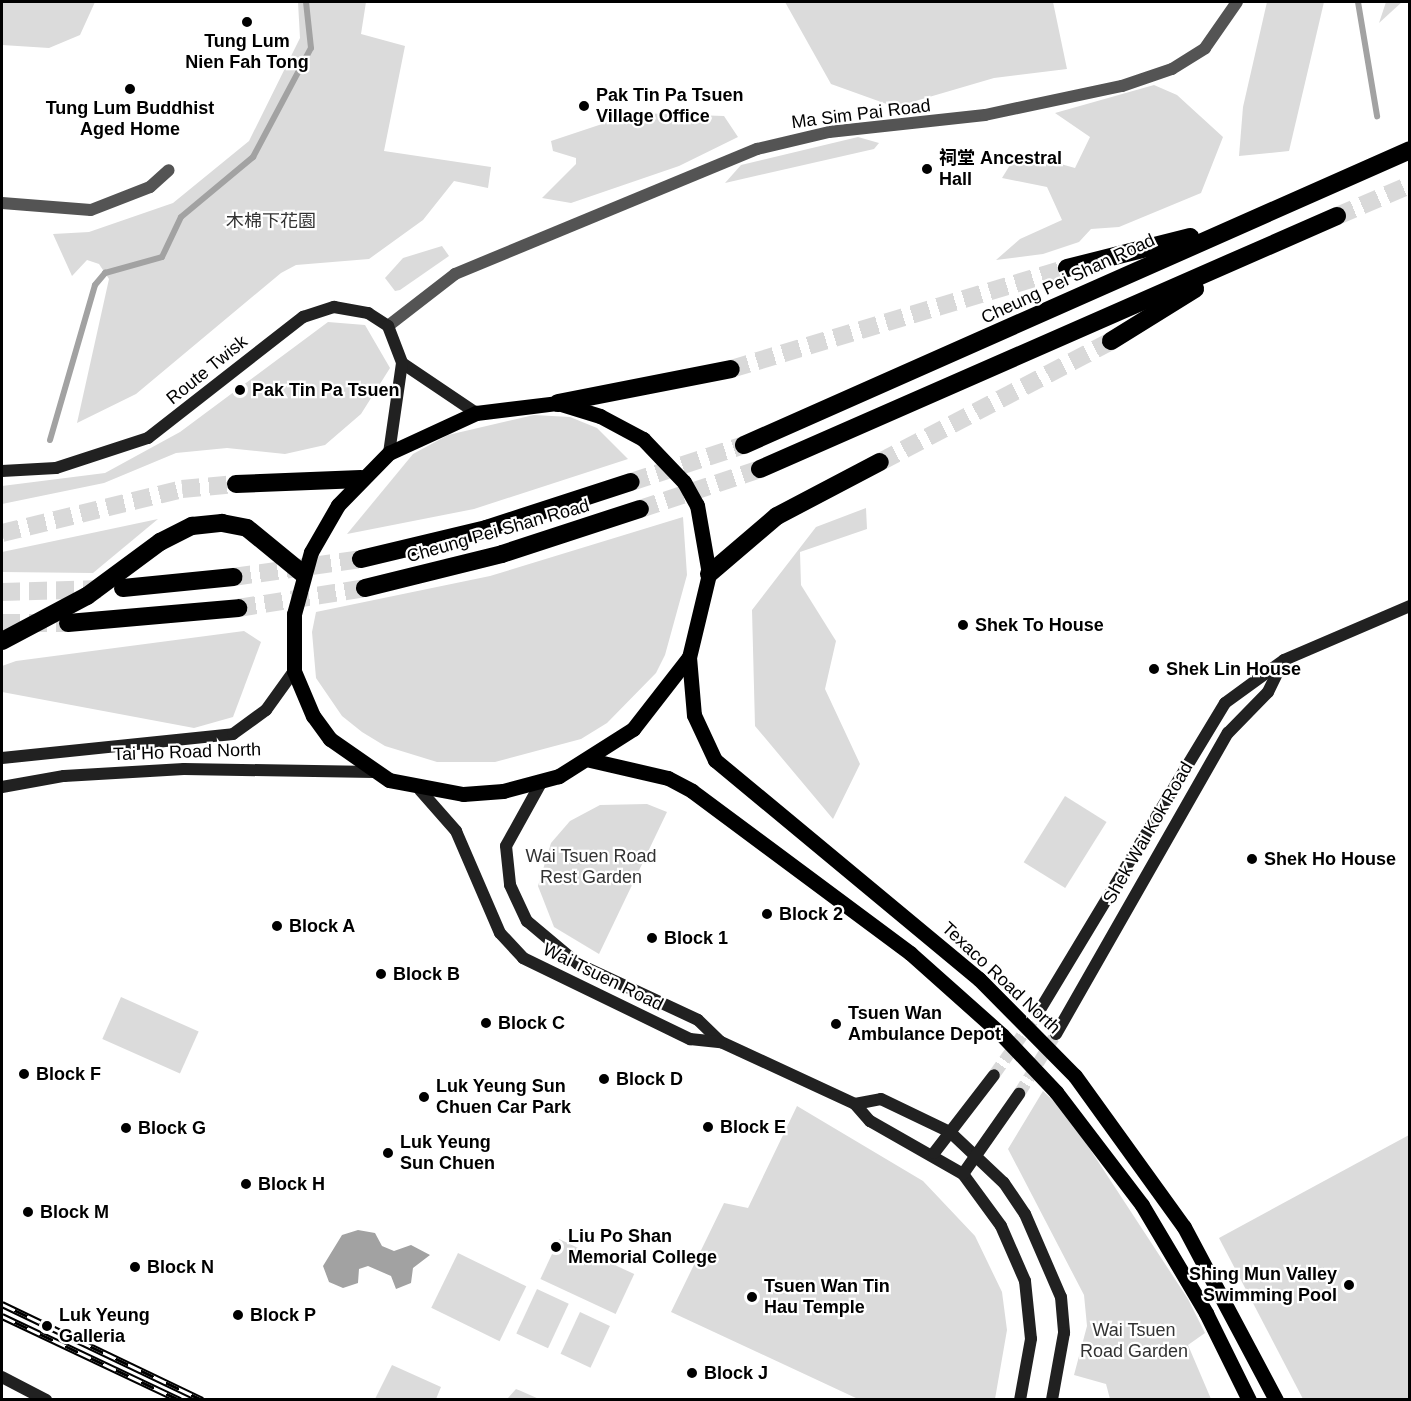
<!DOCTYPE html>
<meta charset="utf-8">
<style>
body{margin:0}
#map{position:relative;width:1411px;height:1401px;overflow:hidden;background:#fff;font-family:Helvetica,"Noto Sans TC",sans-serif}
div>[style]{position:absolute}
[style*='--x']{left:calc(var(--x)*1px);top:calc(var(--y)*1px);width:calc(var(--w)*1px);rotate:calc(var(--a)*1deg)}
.green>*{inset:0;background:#dbdbdb;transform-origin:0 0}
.water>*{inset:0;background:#a2a2a2}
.stream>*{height:6px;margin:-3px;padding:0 3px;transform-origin:3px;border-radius:3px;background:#a2a2a2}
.secondary-tunnel>*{height:12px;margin-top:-6px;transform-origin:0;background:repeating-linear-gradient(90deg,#d9d9d9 0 12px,transparent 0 18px)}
.highway-tunnel>*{height:18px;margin-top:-9px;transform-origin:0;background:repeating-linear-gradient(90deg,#d9d9d9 0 18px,transparent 0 27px)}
.street>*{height:12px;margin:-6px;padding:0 6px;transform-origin:6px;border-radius:6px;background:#545454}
.secondary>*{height:12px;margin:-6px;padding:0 6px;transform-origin:6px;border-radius:6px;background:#212121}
.primary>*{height:15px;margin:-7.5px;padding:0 7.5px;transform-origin:7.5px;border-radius:7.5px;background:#000}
.highway>*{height:18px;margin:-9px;padding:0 9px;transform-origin:9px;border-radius:9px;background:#000}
.rail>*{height:7px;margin-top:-3.5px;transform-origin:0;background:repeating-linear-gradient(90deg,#fff 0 14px,#000 0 28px);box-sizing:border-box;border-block:2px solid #000}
.dots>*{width:16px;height:16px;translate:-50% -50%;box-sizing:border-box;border:3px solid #fff;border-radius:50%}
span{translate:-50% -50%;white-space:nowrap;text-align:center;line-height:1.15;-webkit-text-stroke:4.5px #fff;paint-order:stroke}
.poi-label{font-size:18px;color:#000;font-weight:700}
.left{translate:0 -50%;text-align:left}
.right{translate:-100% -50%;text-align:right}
.street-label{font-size:18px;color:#000}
.park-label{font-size:18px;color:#323232}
.frame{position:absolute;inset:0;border:3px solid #000;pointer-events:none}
</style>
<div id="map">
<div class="green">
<i style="clip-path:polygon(2px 2px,95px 2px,80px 35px,49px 48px,2px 45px)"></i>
<i style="clip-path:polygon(298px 2px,366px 2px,361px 34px,405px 46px,384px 151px,491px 167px,488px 188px,454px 181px,423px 220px,369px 259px,296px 265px,281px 273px,136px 394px,77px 423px,109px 279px,99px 264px,87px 260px,72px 276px,53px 234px,89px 232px,173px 203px,249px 141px,300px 38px)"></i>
<i style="clip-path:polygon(785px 2px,1053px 2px,1067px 69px,994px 78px,895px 107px,831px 84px)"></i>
<i style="clip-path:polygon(1267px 2px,1324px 2px,1289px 151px,1239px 156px,1243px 107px)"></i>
<i style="clip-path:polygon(1386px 2px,1402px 2px,1379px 23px)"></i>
<i style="clip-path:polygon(1154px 85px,1177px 95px,1223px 137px,1201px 193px,1119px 227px,1091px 229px,1079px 242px,1043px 254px,996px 260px,1020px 239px,1062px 220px,1047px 187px,1002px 178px,1018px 152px,1075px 168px,1090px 137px,1055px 113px)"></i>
<i style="clip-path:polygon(635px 113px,724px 116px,738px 137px,679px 166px,571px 203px,542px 198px,576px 164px,576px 158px,553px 151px,551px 141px)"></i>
<i style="clip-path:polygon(858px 137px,879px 143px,874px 149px,725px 183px,741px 165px)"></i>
<i style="clip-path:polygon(442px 246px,449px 256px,400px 290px,395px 291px,385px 278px,403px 258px)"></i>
<i style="clip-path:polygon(328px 322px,365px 325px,390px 368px,361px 414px,325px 445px,285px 454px,227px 448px,176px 453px,104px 483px,2px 504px,2px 486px,105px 473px,180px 432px)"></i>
<i style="clip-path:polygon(534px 415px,570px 417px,597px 428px,628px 459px,474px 509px,347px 534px,413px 454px,448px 435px)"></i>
<i style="clip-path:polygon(866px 508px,867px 529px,800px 552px,801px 585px,836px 641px,825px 689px,860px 764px,833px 819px,755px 726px,752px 610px,816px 527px)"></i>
<i style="clip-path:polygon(683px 517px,687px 575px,665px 655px,656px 673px,607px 723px,581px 739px,495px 762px,437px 762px,385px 746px,362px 732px,342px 716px,316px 678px,312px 632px,316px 612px,490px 576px)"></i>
<i style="clip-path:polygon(158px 519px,93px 573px,2px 572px,2px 552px)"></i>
<i style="clip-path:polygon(244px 631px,261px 642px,233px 717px,194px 728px,2px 692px,2px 666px,16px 661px)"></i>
<i style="left:1065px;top:796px;width:49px;height:78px;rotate:32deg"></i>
<i style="clip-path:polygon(647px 804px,667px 812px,599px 954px,554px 927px,538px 886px,551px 843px,570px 821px,600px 805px)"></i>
<i style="left:121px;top:997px;width:85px;height:46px;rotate:24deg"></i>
<i style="clip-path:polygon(1043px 1091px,1067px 1114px,1188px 1299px,1205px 1333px,1188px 1345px,1211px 1399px,1110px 1399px,1106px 1384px,1074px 1375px,1087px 1326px,1084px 1295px,1008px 1149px)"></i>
<i style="clip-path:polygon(797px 1106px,923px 1181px,975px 1236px,1002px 1292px,1007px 1330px,995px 1399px,858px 1399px,671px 1312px,724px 1203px,748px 1208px)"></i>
<i style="clip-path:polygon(1409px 1135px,1409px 1399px,1303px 1399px,1219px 1238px)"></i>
<i style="left:559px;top:1239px;width:83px;height:44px;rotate:25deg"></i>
<i style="left:458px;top:1253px;width:76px;height:61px;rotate:26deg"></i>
<i style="left:537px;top:1289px;width:35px;height:49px;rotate:25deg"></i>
<i style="left:580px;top:1312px;width:33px;height:46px;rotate:25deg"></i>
<i style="clip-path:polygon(392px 1365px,441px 1387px,436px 1399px,375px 1399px)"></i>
<i style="clip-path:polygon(516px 1389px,521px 1391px,539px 1399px,507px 1399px)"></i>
</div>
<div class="water">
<i style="clip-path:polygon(358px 1230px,375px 1233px,382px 1246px,394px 1251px,411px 1245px,430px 1255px,413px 1268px,411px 1283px,396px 1289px,391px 1276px,368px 1266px,359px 1269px,358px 1283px,343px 1288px,329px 1282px,323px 1266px,342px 1235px)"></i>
</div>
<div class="stream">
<i style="--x:1358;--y:2;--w:116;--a:80.5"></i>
<i style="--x:50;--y:440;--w:161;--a:-73.8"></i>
<i style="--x:95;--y:285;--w:16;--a:-50"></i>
<i style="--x:105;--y:273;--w:59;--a:-15.7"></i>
<i style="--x:162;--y:257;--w:44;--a:-64.6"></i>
<i style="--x:181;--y:217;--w:94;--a:-39.8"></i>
<i style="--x:253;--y:157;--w:123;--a:-62"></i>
<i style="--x:311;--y:48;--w:46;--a:-96.2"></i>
</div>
<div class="secondary-tunnel">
<i style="--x:994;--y:1075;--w:76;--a:-54.6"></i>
<i style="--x:1019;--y:1094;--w:70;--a:-58.3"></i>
</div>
<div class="highway-tunnel">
<i style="--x:1337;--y:216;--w:79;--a:-23"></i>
<i style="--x:731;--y:369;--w:351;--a:-16.7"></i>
<i style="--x:880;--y:462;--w:261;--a:-27.6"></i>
<i style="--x:631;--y:482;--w:119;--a:-18.1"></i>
<i style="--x:640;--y:509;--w:126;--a:-18.4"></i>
<i style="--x:2;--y:533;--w:185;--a:-13.7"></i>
<i style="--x:182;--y:489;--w:54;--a:-5.3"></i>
<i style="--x:233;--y:577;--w:129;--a:-8"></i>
<i style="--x:2;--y:592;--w:100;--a:-1.7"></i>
<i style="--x:238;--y:608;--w:129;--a:-8.9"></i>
<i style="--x:2;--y:623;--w:66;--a:0"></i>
</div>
<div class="street">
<i style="--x:2;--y:203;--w:89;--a:4.5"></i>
<i style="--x:91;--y:210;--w:63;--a:-21.3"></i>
<i style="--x:150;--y:187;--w:25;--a:-42"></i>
<i style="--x:388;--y:326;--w:85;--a:-37.8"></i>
<i style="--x:455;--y:274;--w:327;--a:-22.5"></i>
<i style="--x:757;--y:149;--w:74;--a:-13.3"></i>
<i style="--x:829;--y:132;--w:157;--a:-6.2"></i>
<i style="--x:985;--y:115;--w:140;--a:-12"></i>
<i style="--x:1122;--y:86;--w:53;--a:-18.8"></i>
<i style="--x:1172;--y:69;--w:39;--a:-32"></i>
<i style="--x:1205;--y:48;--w:56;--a:-55.2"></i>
</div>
<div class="secondary">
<i style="--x:402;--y:363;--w:89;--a:34"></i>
<i style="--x:2;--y:471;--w:54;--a:-3.2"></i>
<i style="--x:56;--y:468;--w:97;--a:-18.1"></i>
<i style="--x:148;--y:438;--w:197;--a:-38"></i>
<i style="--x:303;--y:317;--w:33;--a:-18"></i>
<i style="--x:334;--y:307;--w:35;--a:10"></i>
<i style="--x:368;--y:313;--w:24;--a:33"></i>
<i style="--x:388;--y:326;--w:40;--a:69"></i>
<i style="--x:402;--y:363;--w:91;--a:98.2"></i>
<i style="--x:2;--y:758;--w:232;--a:-5.9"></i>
<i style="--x:233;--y:734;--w:41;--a:-36"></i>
<i style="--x:266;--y:710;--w:48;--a:-54.3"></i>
<i style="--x:542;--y:781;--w:74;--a:119"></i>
<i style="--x:506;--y:846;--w:39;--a:84"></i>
<i style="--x:510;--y:885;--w:40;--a:65"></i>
<i style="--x:527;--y:921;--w:67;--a:40.1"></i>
<i style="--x:578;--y:964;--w:132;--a:25"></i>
<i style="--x:698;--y:1020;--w:32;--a:44"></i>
<i style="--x:721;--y:1042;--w:148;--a:24.8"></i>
<i style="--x:855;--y:1104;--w:23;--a:49"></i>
<i style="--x:870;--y:1121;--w:107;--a:29.7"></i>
<i style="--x:963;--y:1174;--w:64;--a:53.8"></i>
<i style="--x:1001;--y:1226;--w:60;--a:66.4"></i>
<i style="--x:1025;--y:1281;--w:58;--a:84.1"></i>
<i style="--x:1031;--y:1339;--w:62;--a:100.2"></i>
<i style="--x:2;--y:787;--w:63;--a:-10.1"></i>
<i style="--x:64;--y:776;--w:120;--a:-3.3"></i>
<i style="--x:184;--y:769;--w:190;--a:0.9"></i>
<i style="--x:420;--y:790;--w:55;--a:48.7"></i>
<i style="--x:456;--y:831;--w:111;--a:66.7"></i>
<i style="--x:500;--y:933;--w:34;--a:47"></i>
<i style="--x:523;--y:958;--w:186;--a:25.9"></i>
<i style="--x:690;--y:1039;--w:31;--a:6"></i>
<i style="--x:1038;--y:1013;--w:362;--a:-58.9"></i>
<i style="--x:1225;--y:703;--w:73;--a:-36.1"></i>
<i style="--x:1284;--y:660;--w:137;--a:-23.2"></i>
<i style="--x:1056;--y:1034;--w:347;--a:-60.3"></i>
<i style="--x:1228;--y:733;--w:57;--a:-45.7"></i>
<i style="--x:1268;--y:692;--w:34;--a:-64"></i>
<i style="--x:855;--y:1104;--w:26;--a:-11"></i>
<i style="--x:881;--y:1099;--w:76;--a:25.6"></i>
<i style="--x:950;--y:1132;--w:74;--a:43.4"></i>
<i style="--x:1004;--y:1183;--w:37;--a:56"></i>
<i style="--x:1025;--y:1214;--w:90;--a:66.6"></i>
<i style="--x:1061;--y:1297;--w:36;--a:85"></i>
<i style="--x:1064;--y:1333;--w:68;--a:100.2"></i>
<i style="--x:934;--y:1153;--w:98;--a:-52.4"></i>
<i style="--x:963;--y:1174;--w:98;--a:-55"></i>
<i style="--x:2;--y:1377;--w:50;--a:27.6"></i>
</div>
<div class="primary">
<i style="--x:558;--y:403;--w:44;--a:17.2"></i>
<i style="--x:600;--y:416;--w:49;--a:28.1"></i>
<i style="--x:643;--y:439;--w:59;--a:46.4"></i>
<i style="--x:684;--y:482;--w:26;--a:61"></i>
<i style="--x:697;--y:505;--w:70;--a:80.1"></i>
<i style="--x:709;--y:574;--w:85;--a:103.5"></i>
<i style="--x:689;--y:657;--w:91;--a:127.9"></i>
<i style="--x:633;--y:729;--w:88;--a:147.6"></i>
<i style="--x:559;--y:776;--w:58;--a:165"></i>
<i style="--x:503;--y:791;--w:40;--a:175.7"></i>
<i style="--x:463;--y:794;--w:75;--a:-169.3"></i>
<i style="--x:389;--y:780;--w:72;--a:-145.2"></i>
<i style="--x:330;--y:739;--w:29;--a:-126"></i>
<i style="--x:313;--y:716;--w:49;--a:-112.9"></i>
<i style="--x:294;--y:671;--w:57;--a:-90"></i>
<i style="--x:294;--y:614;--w:64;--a:-74.7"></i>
<i style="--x:311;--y:552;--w:54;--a:-60.1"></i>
<i style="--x:338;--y:505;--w:73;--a:-45.6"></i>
<i style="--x:389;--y:453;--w:96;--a:-24.7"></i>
<i style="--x:476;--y:413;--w:83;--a:-7"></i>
<i style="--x:689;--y:657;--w:58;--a:85.1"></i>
<i style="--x:694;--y:715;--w:50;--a:65"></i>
<i style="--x:715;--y:760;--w:343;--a:39.7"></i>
<i style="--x:979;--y:979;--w:136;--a:45.3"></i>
<i style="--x:1075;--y:1076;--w:186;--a:54.2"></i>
<i style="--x:1184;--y:1227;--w:196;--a:62"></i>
<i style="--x:590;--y:760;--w:80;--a:13"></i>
<i style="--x:668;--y:778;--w:27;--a:28"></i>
<i style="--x:692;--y:791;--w:272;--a:36.6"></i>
<i style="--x:910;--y:953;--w:123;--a:41.7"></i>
<i style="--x:1002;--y:1035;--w:79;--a:46.5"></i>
<i style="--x:1056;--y:1092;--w:142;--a:52.7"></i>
<i style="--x:1142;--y:1205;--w:126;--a:59.3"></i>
<i style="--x:1206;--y:1313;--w:97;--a:63.7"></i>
</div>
<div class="highway">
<i style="--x:1067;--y:268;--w:127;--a:-14.1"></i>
<i style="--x:1111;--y:341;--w:99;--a:-31.8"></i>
<i style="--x:558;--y:403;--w:176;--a:-11.1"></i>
<i style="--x:744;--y:445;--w:728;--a:-23.89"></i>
<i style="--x:760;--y:469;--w:630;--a:-23.68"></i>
<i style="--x:236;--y:484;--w:125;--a:-2.3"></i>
<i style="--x:361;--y:559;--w:129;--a:-13.5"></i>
<i style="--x:486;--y:529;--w:152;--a:-18"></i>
<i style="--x:709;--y:574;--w:89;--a:-40.5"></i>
<i style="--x:777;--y:516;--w:116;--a:-27.7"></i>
<i style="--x:123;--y:588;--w:111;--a:-5.7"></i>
<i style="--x:365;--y:588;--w:141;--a:-13.9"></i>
<i style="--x:502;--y:554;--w:145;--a:-18.1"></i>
<i style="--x:68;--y:623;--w:171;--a:-5"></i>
<i style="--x:2;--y:641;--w:96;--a:-27.9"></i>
<i style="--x:87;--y:596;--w:91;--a:-36.5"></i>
<i style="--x:160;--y:542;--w:36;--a:-27"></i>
<i style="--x:192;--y:526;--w:30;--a:-6"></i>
<i style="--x:222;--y:523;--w:25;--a:11"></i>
<i style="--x:247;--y:528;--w:71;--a:39.3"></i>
</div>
<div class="rail">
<i style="--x:2;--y:1304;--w:222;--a:25.6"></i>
<i style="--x:2;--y:1316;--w:197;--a:25.3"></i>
</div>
<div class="dots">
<i style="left:247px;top:22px;background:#000"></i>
<i style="left:130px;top:89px;background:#000"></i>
<i style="left:584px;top:106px;background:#000"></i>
<i style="left:927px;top:169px;background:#000"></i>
<i style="left:240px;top:390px;background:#000"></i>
<i style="left:963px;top:625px;background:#000"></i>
<i style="left:1154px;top:669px;background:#000"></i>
<i style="left:1252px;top:859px;background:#000"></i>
<i style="left:767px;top:914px;background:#000"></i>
<i style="left:277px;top:926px;background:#000"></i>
<i style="left:652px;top:938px;background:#000"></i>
<i style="left:381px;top:974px;background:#000"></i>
<i style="left:486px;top:1023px;background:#000"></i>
<i style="left:836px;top:1024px;background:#000"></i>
<i style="left:24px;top:1074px;background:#000"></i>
<i style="left:604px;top:1079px;background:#000"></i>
<i style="left:424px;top:1097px;background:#000"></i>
<i style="left:708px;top:1127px;background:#000"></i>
<i style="left:126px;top:1128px;background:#000"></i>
<i style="left:388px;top:1153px;background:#000"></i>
<i style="left:246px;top:1184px;background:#000"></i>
<i style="left:28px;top:1212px;background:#000"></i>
<i style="left:556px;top:1247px;background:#000"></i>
<i style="left:135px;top:1267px;background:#000"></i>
<i style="left:1349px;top:1285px;background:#000"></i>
<i style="left:752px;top:1297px;background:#000"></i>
<i style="left:238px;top:1315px;background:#000"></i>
<i style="left:47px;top:1326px;background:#000"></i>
<i style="left:692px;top:1373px;background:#000"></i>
</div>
<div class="poi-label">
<span style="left:247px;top:52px">Tung Lum<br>Nien Fah Tong</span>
<span class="left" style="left:596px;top:106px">Pak Tin Pa Tsuen<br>Village Office</span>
<span style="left:130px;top:119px">Tung Lum Buddhist<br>Aged Home</span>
<span class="left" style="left:939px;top:169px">祠堂 Ancestral<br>Hall</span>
<span class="left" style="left:252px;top:390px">Pak Tin Pa Tsuen</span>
<span class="left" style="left:975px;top:625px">Shek To House</span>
<span class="left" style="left:1166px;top:669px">Shek Lin House</span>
<span class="left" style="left:1264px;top:859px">Shek Ho House</span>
<span class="left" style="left:779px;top:914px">Block 2</span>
<span class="left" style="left:289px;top:926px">Block A</span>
<span class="left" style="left:664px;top:938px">Block 1</span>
<span class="left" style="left:393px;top:974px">Block B</span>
<span class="left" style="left:848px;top:1024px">Tsuen Wan<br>Ambulance Depot</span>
<span class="left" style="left:498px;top:1023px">Block C</span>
<span class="left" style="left:36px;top:1074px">Block F</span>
<span class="left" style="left:616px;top:1079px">Block D</span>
<span class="left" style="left:436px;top:1097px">Luk Yeung Sun<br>Chuen Car Park</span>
<span class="left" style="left:720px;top:1127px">Block E</span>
<span class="left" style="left:138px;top:1128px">Block G</span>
<span class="left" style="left:400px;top:1153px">Luk Yeung<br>Sun Chuen</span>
<span class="left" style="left:258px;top:1184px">Block H</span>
<span class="left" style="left:40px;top:1212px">Block M</span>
<span class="left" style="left:568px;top:1247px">Liu Po Shan<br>Memorial College</span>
<span class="left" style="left:147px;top:1267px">Block N</span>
<span class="right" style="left:1337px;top:1285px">Shing Mun Valley<br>Swimming Pool</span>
<span class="left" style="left:764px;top:1297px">Tsuen Wan Tin<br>Hau Temple</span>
<span class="left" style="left:250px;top:1315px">Block P</span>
<span class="left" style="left:59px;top:1326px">Luk Yeung<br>Galleria</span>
<span class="left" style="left:704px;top:1373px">Block J</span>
</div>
<div class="street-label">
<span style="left:861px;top:114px;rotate:-7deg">Ma Sim Pai Road</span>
<span style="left:1068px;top:279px;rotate:-25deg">Cheung Pei Shan Road</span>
<span style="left:207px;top:370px;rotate:-39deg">Route Twisk</span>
<span style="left:498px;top:531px;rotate:-16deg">Cheung Pei Shan Road</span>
<span style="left:187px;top:752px;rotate:-2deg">Tai Ho Road North</span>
<span style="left:1148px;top:833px;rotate:-60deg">Shek Wai Kok Road</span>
<span style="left:603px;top:977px;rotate:26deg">Wai Tsuen Road</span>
<span style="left:1001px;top:978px;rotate:43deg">Texaco Road North</span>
</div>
<div class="park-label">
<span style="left:271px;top:221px">木棉下花園</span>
<span style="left:591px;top:867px">Wai Tsuen Road<br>Rest Garden</span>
<span style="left:1134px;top:1341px">Wai Tsuen<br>Road Garden</span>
</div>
<div class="frame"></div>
</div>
